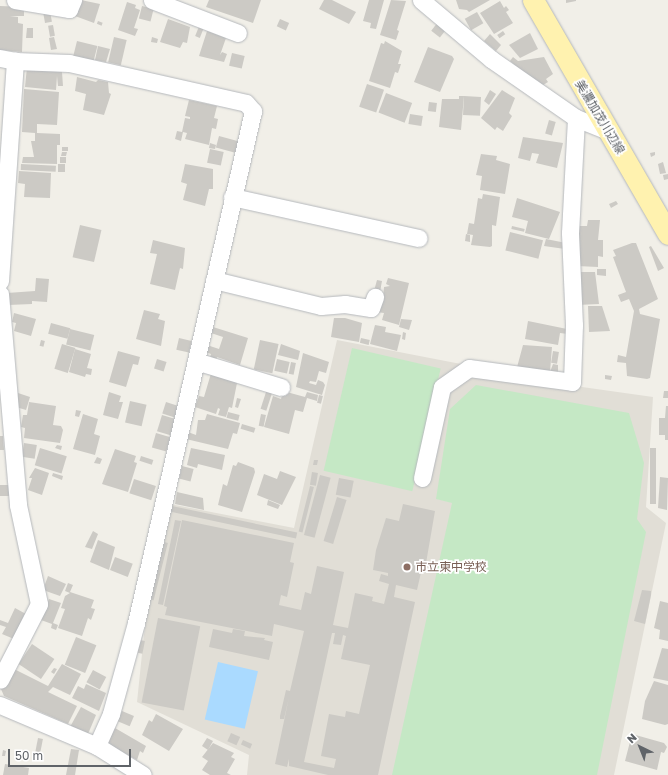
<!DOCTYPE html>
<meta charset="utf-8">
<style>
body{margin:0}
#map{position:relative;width:668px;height:775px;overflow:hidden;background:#f1efe8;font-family:"Golos Text","Noto Sans JP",sans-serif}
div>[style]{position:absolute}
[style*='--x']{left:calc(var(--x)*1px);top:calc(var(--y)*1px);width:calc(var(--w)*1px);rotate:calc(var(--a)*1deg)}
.education>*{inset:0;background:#e1ded6}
.green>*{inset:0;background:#c5e8c5;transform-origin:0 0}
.water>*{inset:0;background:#aadaff;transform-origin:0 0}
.building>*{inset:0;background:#cccac5;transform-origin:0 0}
.roads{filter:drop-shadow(0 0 1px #b5b8bc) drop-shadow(0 0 1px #b5b8bc)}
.minor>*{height:17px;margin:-8.5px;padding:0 8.5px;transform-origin:8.5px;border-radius:8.5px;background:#fff}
.major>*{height:21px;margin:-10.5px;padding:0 10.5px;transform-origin:10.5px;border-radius:10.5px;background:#fff2af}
.dots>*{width:11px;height:11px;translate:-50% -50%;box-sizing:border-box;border:2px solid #fff;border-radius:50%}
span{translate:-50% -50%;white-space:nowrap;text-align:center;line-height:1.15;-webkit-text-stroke:3.5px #fff;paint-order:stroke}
.street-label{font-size:12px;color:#5f6368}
.education-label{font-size:12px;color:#785e54}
.left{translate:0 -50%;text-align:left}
.north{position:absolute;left:620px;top:727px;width:40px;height:40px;-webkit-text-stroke:3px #fff;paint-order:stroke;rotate:317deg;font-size:11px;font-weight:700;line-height:16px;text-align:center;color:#5f6368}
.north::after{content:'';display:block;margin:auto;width:14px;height:18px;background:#5f6368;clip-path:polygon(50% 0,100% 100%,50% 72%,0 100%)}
.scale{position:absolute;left:8px;top:749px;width:123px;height:18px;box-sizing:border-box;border:2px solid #5f6368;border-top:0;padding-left:5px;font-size:12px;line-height:14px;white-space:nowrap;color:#5f6368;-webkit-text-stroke:3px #fff;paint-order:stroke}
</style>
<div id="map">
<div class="education">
<i style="clip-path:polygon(337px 340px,575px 386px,653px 397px,646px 507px,666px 523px,614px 775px,247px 775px,249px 755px,137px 702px,147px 606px,170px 504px,294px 528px)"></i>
</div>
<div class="green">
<i style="left:352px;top:348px;width:91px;height:126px;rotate:13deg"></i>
<i style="clip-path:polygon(476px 385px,629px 413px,644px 463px,637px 519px,646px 532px,597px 775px,392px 775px,452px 503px,436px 499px,450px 409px)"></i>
</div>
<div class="water">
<i style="left:218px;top:662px;width:41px;height:59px;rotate:13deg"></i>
</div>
<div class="building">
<i style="clip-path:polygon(81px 0,100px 4px,94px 23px,75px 16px)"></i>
<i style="clip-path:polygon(209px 0,261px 0,253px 23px,206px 7px)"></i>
<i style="clip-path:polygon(324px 0,332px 0,356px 12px,349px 24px,319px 9px)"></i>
<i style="clip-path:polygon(369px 0,384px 0,376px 29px,370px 28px,371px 23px,363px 21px)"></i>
<i style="clip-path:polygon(391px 0,406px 1px,397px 30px,399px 31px,396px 40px,380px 35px)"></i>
<i style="clip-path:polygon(456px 0,490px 0,469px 12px,467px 10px,459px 9px)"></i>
<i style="clip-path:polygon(566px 0,576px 0,576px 1px,566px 3px)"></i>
<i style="clip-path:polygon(500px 1px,504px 8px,506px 6px,509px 10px,506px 12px,513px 23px,494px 34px,480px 13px)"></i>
<i style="clip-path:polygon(127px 2px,136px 5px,135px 8px,140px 10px,134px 28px,138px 29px,135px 36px,118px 30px)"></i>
<i style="clip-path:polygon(0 6px,24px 7px,24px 16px,10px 16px,18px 17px,18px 23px,23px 24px,22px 52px,0 50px)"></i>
<i style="left:142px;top:6px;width:12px;height:13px;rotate:14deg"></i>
<i style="left:50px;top:11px;width:11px;height:7px;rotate:80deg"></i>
<i style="left:477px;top:12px;width:13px;height:14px;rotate:61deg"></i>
<i style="clip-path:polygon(168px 19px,190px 27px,187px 43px,183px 42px,180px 48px,160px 42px)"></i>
<i style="left:280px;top:19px;width:10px;height:8px;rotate:24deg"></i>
<i style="left:98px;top:21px;width:5px;height:3px;rotate:22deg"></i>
<i style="left:438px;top:22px;width:11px;height:11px;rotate:38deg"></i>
<i style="left:200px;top:24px;width:5px;height:13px;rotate:22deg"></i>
<i style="left:53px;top:25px;width:11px;height:5px;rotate:80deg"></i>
<i style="clip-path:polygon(27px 28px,33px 28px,33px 38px,26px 38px)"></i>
<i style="clip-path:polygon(207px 31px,226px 38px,220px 55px,222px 52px,227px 54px,224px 62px,199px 56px)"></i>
<i style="left:503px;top:31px;width:4px;height:7px;rotate:56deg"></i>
<i style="clip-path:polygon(530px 33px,538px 49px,520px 58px,509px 45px)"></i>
<i style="clip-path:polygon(490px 34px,501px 45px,496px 51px,484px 41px)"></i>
<i style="clip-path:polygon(54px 37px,57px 49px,51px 50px,49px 38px)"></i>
<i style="left:114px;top:37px;width:13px;height:26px;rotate:13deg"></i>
<i style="clip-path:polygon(152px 37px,158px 39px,157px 43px,151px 42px)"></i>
<i style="left:77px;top:41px;width:21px;height:16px;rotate:14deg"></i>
<i style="clip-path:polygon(385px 41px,402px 51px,398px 64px,401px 64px,398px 73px,395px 72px,390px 88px,369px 81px,381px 43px,384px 44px)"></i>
<i style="clip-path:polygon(98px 46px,110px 49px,106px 62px,95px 60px)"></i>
<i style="clip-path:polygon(428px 47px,452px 56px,454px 59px,440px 92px,414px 82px)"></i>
<i style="left:232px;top:53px;width:13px;height:13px;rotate:13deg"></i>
<i style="clip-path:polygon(513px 57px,518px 61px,544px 57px,553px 74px,546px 79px,548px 82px,540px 87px,510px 61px)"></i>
<i style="clip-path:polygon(27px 67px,62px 72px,63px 86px,58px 86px,57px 76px,56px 90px,25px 87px)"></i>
<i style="clip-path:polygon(77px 77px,96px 82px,98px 80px,108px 82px,109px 93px,111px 94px,104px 115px,83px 110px,86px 94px,75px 91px)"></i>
<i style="left:367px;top:84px;width:18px;height:24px;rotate:19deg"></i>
<i style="clip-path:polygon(24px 89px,59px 92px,57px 125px,37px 124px,37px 133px,60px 134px,60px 145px,57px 145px,57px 164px,22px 163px,23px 157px,34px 157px,31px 141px,35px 141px,35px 133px,22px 132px)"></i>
<i style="clip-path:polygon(490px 90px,496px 94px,489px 105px,484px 101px)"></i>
<i style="clip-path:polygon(502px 90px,515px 98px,509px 113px,512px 116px,503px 131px,497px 127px,495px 130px,481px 118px)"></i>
<i style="left:386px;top:93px;width:28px;height:21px;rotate:21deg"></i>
<i style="clip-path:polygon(459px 96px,464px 96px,461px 130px,439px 127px,442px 99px,459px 99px)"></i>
<i style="left:464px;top:96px;width:17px;height:19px;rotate:3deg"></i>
<i style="clip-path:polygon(189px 100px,217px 106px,214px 118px,218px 119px,216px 129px,212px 128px,209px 145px,185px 139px,187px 133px,183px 132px,181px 141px,175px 139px,177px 131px,182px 132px,185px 118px,190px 119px,190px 117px,185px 116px)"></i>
<i style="left:429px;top:102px;width:8px;height:9px;rotate:7deg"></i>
<i style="left:410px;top:114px;width:13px;height:10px;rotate:9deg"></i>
<i style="left:549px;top:120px;width:7px;height:14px;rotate:16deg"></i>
<i style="left:219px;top:136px;width:20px;height:12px;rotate:15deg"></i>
<i style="clip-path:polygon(523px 137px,563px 143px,557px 168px,536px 163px,539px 154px,532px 153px,530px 161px,518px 158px)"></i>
<i style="clip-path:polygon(210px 143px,216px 145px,215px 149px,209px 148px)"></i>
<i style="left:62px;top:147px;width:6px;height:4px"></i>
<i style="left:210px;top:149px;width:14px;height:14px;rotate:12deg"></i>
<i style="clip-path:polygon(62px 152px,67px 152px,66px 156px,61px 156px)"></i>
<i style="clip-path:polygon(655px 152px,655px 155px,651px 157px,650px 153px)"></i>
<i style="clip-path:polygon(481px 154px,497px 156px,496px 160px,510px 164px,505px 194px,480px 190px,482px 176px,476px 175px)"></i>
<i style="left:60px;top:157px;width:6px;height:6px"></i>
<i style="clip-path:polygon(663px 162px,666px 173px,660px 174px,658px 164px)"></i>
<i style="left:21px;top:164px;width:35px;height:6px;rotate:3deg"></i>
<i style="left:58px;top:164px;width:7px;height:8px"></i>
<i style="clip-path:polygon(185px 164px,213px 169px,213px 189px,209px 189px,205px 206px,183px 200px,187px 184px,181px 182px)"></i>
<i style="clip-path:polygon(19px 171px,51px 173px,50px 198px,24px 197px,25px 184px,18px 183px)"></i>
<i style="clip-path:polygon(668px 174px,668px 179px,664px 180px,663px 175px)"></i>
<i style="clip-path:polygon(483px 194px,500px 197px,496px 226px,492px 225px,492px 246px,490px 247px,471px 245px,473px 235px,467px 234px,469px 223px,474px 224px,478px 198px,482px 199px)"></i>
<i style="clip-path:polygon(517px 198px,560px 212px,549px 239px,525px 233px,528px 221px,512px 217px)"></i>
<i style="clip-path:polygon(616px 201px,618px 204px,611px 208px,609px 204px)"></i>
<i style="clip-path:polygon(588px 220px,600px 220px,598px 240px,603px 240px,603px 257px,598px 256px,598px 267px,577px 266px,579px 226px,587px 226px)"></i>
<i style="left:80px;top:225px;width:22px;height:33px;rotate:13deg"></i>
<i style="left:512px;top:226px;width:13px;height:3px;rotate:13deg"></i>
<i style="left:510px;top:232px;width:34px;height:19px;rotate:14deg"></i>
<i style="clip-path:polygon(466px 234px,470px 235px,470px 242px,465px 241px)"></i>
<i style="clip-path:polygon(546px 239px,566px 243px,565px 249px,544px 246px)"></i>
<i style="clip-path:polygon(153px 240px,185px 248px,183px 269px,180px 268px,175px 290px,150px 284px,157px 254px,150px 253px)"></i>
<i style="clip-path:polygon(632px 243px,636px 243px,658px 299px,639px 309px,640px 314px,660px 319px,650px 378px,647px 379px,627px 376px,626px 363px,617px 362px,618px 355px,626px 357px,634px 311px,629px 299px,621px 302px,618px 295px,626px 292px,613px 257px,616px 256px,613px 250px)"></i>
<i style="clip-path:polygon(651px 246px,664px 268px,658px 271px,649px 247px)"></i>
<i style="clip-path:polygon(597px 269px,606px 269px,606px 276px,597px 275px)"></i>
<i style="clip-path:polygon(577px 272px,595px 272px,599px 304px,577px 305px)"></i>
<i style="clip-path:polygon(36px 278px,49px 279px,47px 302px,32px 301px,32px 304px,8px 305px,7px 293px,35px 291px)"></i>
<i style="clip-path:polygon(388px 278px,409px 283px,399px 325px,382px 320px,384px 313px,377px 312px,380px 299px,383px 300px,384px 287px,390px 286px,386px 284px)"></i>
<i style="clip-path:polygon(377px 280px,382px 281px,380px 292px,374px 291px)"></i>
<i style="clip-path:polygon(588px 306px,602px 306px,610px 331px,589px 332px)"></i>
<i style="clip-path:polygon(144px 310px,160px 314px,158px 319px,165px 321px,161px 346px,136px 339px)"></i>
<i style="clip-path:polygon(14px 313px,36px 319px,31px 336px,14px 331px,16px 323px,12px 322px)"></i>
<i style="clip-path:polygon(334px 318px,345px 318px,362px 323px,359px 342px,331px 337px)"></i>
<i style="clip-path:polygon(401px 319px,412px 320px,409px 330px,399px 327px)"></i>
<i style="clip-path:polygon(528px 321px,567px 329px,568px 334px,560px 333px,558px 345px,525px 339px)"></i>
<i style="left:51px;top:323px;width:20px;height:11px;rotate:15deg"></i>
<i style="clip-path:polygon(375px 325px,386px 327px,385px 332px,401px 335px,397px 351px,370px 344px)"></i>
<i style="clip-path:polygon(213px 327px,248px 338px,240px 365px,217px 357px,216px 360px,210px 358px,211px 354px,205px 352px,207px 345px,219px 349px,223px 337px,211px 333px)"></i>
<i style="left:70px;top:329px;width:25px;height:16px;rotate:14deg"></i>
<i style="clip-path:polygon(403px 332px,406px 333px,405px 340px,402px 339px)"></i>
<i style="left:179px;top:338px;width:13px;height:12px;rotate:13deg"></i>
<i style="left:361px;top:338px;width:9px;height:5px;rotate:13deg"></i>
<i style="left:41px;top:340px;width:4px;height:6px;rotate:14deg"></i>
<i style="left:260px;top:340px;width:19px;height:30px;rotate:12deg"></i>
<i style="left:62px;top:344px;width:14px;height:26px;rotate:17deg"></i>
<i style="clip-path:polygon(281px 344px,300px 351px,298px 360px,278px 355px)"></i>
<i style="clip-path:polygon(523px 345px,552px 347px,550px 372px,553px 364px,558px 365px,558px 377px,516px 371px)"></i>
<i style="clip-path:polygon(75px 349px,91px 354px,87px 368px,92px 369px,91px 375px,86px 374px,85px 377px,69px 372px)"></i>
<i style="clip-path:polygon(118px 351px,140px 357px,138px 365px,133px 364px,126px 387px,109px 382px)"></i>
<i style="left:553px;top:351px;width:6px;height:12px;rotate:9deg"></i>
<i style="clip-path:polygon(303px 353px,329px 362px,326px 373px,319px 371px,316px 382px,310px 381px,309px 383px,316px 385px,318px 380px,323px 382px,325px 385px,322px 395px,296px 387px)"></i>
<i style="left:157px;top:359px;width:10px;height:10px;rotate:17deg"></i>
<i style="left:277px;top:359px;width:13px;height:12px;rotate:13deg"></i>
<i style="left:291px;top:362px;width:5px;height:12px;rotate:11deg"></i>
<i style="clip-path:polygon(212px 370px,238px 378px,232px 408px,229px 407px,226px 417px,218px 415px,220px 409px,218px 408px,216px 414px,195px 407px,199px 396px,204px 397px)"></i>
<i style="clip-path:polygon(605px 375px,612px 376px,611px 380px,605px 379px)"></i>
<i style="left:268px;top:386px;width:6px;height:24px;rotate:18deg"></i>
<i style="clip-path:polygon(283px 391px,305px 397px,307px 392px,318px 395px,317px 401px,307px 398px,303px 412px,295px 410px,289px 434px,264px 427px,273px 396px,281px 399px)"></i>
<i style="clip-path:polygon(664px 391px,668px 391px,668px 398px,663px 398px)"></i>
<i style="clip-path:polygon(109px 392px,121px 396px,119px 402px,123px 402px,118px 419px,103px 415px)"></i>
<i style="clip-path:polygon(18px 393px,30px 397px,26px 410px,16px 407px)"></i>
<i style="left:319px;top:395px;width:4px;height:8px;rotate:14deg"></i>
<i style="clip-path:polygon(237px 398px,241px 399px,238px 408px,235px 407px)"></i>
<i style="left:130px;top:401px;width:17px;height:22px;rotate:13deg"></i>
<i style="clip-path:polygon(29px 402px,56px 406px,53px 425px,61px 426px,63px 430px,60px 443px,24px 438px,25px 428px,21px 427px,23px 415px,27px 415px)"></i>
<i style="left:166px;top:402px;width:13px;height:12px;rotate:18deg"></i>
<i style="clip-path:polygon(666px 406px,668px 406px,668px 440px,665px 440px,665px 435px,659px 435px,659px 418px,665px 418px)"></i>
<i style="clip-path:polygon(76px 410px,81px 411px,79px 417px,75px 416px)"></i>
<i style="left:228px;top:412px;width:12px;height:6px;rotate:14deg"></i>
<i style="clip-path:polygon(83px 414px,98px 419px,94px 434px,100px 436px,95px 455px,73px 449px)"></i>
<i style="clip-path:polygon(207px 414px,240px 423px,237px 434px,233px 433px,228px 449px,186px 439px,188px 432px,196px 435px,198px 420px,205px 420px)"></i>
<i style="left:261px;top:414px;width:5px;height:12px;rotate:11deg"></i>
<i style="left:162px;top:415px;width:14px;height:17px;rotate:17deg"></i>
<i style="left:242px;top:424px;width:14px;height:5px;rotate:17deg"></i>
<i style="left:156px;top:433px;width:15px;height:15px;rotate:16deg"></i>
<i style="clip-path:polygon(0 436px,3px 436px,4px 450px,0 450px)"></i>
<i style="left:24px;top:443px;width:13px;height:14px;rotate:9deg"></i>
<i style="clip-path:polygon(57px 445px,62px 446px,61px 450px,55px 448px)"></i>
<i style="left:40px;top:448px;width:28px;height:18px;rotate:17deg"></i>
<i style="clip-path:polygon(191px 448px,225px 455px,222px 470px,198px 464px,197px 468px,187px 465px)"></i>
<i style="left:650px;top:448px;width:6px;height:56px"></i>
<i style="clip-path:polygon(115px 449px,136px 456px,134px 462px,137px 463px,128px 492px,102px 484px)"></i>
<i style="left:141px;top:456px;width:13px;height:5px;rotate:18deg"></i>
<i style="clip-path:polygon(97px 457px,102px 459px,100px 464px,94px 463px)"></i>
<i style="clip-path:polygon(314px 460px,318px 460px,317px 465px,313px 465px)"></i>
<i style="clip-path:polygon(238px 462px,254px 468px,255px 472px,242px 512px,218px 505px,223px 484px,227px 486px,233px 465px,236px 466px)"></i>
<i style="left:182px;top:466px;width:12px;height:13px;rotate:14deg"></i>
<i style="clip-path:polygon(35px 468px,49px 473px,42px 495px,28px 490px,32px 478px,29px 478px)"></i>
<i style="clip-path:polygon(280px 471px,296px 477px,282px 505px,257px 495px,264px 474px,277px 479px)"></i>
<i style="left:312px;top:472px;width:6px;height:13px;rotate:9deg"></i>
<i style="clip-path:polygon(53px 473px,63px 476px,62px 480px,52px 476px)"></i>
<i style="left:320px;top:475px;width:11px;height:62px;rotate:15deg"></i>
<i style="clip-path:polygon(660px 477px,668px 478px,667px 510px,658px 508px)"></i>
<i style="left:339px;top:478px;width:15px;height:17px;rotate:11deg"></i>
<i style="left:134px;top:479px;width:23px;height:15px;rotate:18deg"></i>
<i style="left:0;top:485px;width:9px;height:11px"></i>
<i style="left:310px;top:486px;width:4px;height:47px;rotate:14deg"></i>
<i style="clip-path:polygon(177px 492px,203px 498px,204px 510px,175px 504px)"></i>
<i style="left:337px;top:497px;width:10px;height:46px;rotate:17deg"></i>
<i style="clip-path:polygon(268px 500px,280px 505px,278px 509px,267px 505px)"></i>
<i style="clip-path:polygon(evenodd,403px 504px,435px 511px,425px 569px,422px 568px,417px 590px,396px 585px,394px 597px,415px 602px,378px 775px,328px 775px,289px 766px,289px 759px,287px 767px,275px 764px,289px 697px,284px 719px,280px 719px,280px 716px,286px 690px,290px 691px,304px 631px,274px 624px,272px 636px,165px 615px,167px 607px,164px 606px,182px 520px,294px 543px,290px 562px,294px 563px,287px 597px,281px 595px,279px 605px,301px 610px,305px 592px,311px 594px,317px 566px,344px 572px,333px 625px,348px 628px,355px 593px,373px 597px,372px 601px,384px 604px,389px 584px,379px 581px,381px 574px,388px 576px,388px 573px,373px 570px,376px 550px,386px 518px,399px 521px,403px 504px,332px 633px,335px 633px,333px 644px,341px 645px,343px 635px,346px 636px,341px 659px,370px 665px,359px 714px,346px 711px,345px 717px,329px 714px,321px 756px,336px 759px,334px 768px,304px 762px,332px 633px)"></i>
<i style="left:172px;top:506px;width:128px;height:6px;rotate:12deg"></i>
<i style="clip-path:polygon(175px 520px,181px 521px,163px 605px,158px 604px)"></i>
<i style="clip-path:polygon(93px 531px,98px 534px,92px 549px,85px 547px)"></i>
<i style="clip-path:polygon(98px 540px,115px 547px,109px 570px,90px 562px)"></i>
<i style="left:164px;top:542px;width:4px;height:59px;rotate:14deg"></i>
<i style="left:115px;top:557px;width:19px;height:14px;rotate:21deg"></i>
<i style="clip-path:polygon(48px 576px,66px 584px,60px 596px,43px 590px)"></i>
<i style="clip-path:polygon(68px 583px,73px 585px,70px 592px,94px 600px,91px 608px,95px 609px,91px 620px,88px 618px,82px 636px,58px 628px,65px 609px,61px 608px,65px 596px,70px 593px,65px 591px)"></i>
<i style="clip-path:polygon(642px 590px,651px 591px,651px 595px,645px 624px,634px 621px)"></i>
<i style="clip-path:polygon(49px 599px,61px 603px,53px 623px,58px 625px,56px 630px,51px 628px,52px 624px,41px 620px)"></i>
<i style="clip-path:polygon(660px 601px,668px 603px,668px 641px,659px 639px,660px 630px,654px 628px)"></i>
<i style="clip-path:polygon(15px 608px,26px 614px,14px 639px,2px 634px,6px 627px,0 625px,0 620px,8px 623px)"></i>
<i style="left:158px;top:618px;width:43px;height:86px;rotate:11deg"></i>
<i style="clip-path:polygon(213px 629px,232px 633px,233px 629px,245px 631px,244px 636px,265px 638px,264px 640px,273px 642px,269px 660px,209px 647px)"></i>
<i style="left:76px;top:637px;width:22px;height:30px;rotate:22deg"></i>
<i style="left:140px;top:640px;width:5px;height:13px;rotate:11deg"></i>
<i style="left:32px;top:644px;width:27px;height:24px;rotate:34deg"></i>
<i style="clip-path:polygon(662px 648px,668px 649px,668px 681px,653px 678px)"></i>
<i style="clip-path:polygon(62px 664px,81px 674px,70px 695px,53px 687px,48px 692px,77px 706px,68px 724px,4px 696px,1px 689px,14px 669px,48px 686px)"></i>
<i style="clip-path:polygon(54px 668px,57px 669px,54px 674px,51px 672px)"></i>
<i style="left:93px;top:670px;width:15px;height:14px;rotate:28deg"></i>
<i style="clip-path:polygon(654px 681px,668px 685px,668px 724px,665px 725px,642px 719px,645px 701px)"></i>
<i style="clip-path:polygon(86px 684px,106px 693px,99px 711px,72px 698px,78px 686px,84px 689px)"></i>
<i style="clip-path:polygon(81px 707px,96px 715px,88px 734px,70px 727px)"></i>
<i style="left:122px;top:711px;width:13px;height:11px;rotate:23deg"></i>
<i style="clip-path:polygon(156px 714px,183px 729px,169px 751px,142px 735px,149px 720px,152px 722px)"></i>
<i style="clip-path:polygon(115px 728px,146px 746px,143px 753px,140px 751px,137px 760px,106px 743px)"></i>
<i style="left:231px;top:733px;width:10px;height:9px;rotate:24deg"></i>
<i style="clip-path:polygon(632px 734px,664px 743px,667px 747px,664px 753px,661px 752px,657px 770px,625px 761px)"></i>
<i style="left:38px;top:738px;width:5px;height:15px;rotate:11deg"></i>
<i style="clip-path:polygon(207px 738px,213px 741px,208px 750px,202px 746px)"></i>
<i style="left:243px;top:740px;width:10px;height:5px;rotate:24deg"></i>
<i style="clip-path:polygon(213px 743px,234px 753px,231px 757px,235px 759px,227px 773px,231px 775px,210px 775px,202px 770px,208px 761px,202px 757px)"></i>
<i style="clip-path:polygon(71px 749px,79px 750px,75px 775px,66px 775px)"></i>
<i style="clip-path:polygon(3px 750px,6px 751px,5px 756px,2px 756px)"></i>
<i style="clip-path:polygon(5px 764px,29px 768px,28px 775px,3px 775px)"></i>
</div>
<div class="roads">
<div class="minor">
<i style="--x:15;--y:0;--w:55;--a:9.5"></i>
<i style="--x:69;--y:9;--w:10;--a:-66"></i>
<i style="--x:152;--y:0;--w:92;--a:21"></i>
<i style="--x:421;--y:0;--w:92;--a:40.1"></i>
<i style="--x:491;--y:59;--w:103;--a:34.8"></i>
<i style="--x:576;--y:118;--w:35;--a:22"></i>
<i style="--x:0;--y:58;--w:15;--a:11"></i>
<i style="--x:15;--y:61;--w:54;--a:2.1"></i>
<i style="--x:69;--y:63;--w:181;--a:12.7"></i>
<i style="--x:246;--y:103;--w:11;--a:49"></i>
<i style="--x:253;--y:111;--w:525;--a:102.87"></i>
<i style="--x:136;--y:623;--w:94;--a:105.4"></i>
<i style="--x:111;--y:714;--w:35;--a:114"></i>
<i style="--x:232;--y:197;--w:191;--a:12.4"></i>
<i style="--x:214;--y:280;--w:110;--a:13.7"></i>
<i style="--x:321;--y:306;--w:24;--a:-5"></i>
<i style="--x:345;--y:304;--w:26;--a:9"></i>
<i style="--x:371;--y:308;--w:12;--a:-70"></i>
<i style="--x:0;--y:281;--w:221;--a:-86.1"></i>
<i style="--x:0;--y:294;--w:212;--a:85.1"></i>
<i style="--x:18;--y:505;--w:101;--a:78"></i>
<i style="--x:39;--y:604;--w:85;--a:117.2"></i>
<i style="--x:196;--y:361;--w:89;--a:17"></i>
<i style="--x:422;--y:478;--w:93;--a:-77.6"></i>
<i style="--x:442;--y:387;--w:33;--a:-35"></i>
<i style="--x:469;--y:368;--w:104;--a:7.7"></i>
<i style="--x:572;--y:382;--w:57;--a:-88"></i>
<i style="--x:574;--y:325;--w:92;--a:-92.5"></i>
<i style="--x:570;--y:233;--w:115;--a:-87"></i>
<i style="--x:0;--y:705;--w:105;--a:22.9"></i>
<i style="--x:97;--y:746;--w:54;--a:32.2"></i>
</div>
<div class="major">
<i style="--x:533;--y:0;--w:270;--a:60"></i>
</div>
</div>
<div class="dots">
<i style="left:407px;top:567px;background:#8d6e63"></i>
</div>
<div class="street-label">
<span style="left:600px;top:117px;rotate:59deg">美濃加茂川辺線</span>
</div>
<div class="education-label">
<span class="left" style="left:415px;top:567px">市立東中学校</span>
</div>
<div class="north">N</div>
<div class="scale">50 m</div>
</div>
